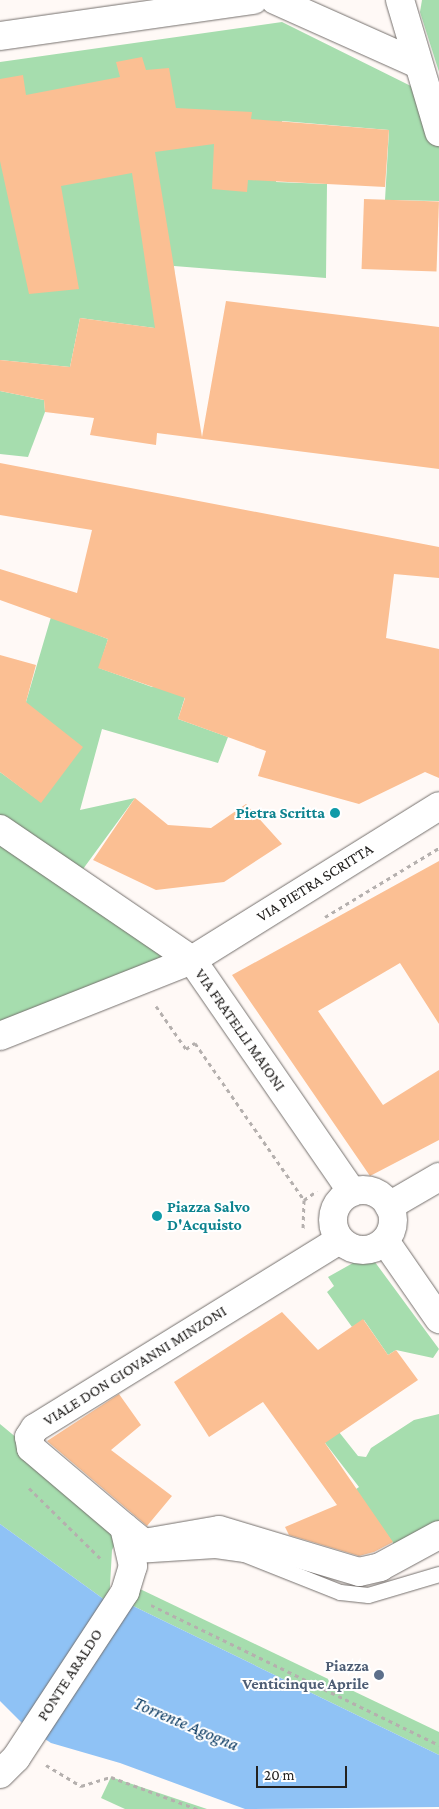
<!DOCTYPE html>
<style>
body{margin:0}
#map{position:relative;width:439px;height:1809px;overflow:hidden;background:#fff9f6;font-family:"Crimson Pro",serif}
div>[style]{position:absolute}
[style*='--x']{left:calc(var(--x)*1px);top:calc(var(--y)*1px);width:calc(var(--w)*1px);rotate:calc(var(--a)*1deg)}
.green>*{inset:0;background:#a6ddae}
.water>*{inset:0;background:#8fc2f5}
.building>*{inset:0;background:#fbbf93;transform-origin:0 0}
.path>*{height:3px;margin-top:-1.5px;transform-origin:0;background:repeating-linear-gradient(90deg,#b5b0ae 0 4px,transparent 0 8px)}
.roads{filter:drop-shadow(0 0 1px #75706d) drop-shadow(0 0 1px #75706d)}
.lane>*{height:15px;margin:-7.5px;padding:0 7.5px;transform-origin:7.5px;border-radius:7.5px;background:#fff}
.street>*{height:28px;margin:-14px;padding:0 14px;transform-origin:14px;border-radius:14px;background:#fff}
.secondary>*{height:28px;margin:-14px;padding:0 14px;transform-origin:14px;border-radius:14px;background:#fff}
.secondary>.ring{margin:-14px;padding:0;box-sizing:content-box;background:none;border:28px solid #fff;border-radius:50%}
.dots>*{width:14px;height:14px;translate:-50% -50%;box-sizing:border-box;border:2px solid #fff;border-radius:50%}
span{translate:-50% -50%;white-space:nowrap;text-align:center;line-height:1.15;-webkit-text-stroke:4px #fff;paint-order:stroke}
.culture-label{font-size:16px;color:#0d838f;font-weight:700}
.right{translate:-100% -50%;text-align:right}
.left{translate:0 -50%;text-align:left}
.street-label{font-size:16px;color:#242220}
.service-label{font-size:16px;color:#4e5e75;font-weight:700}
.water-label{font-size:18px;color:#073861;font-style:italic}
.scale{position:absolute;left:256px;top:1766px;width:91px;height:22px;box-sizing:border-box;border:2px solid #242220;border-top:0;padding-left:6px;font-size:15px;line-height:18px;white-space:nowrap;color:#242220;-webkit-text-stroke:4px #fff;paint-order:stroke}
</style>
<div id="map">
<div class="green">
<i style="clip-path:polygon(422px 0,439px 0,439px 72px,420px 12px)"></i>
<i style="clip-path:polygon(282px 22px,427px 94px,439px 132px,439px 201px,385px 200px,389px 130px,282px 121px,276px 182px,327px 184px,326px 278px,174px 266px,177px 331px,80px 318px,70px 367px,0 360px,0 62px)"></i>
<i style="clip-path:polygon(0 391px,44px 400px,45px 412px,28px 457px,0 454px)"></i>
<i style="clip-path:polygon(51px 617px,108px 639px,99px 668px,152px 687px,192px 675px,178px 719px,228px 737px,218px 763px,102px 729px,80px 810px,135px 798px,75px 880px,192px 960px,0 1036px,0 772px,41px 802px,26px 702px)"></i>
<i style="clip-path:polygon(369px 1254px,439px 1349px,433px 1358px,396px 1350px,388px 1355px,364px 1320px,352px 1327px,327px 1292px,334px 1286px,328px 1277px)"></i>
<i style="clip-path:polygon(439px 1414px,439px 1523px,396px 1547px,376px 1519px,346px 1496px,359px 1487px,319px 1435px,339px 1432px,358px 1456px,366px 1457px,371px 1448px,414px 1420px)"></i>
<i style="clip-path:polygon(0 1424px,124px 1527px,112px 1550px,109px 1603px,0 1524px)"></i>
<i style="clip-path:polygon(140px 1589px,439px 1732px,439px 1755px,129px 1604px)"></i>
<i style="clip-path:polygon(111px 1777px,207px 1809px,125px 1809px,101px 1798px)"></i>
</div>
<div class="water">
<i style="clip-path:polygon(0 1524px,109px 1603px,24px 1725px,0 1701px)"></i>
<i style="clip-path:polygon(129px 1604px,439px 1755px,439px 1807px,245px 1809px,120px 1763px,51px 1743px,42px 1737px)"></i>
</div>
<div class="building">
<i style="clip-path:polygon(142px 57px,146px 70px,169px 68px,176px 108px,252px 112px,251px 119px,389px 130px,385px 187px,248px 180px,247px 192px,212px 189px,214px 144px,155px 152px,202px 437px,226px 301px,439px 327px,439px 469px,157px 433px,156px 445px,90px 435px,94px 418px,45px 412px,44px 400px,0 391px,0 360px,70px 367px,80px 318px,155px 328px,132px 173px,61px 186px,79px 289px,29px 294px,0 161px,0 79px,23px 75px,26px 95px,120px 77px,116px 62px)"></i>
<i style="left:364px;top:199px;width:75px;height:70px;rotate:2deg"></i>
<i style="clip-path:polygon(0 463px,439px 547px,439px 578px,394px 574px,386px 638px,439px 649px,439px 778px,425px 772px,359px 804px,258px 776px,266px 751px,178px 719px,185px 698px,98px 668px,108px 639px,0 600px,0 569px,77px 593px,92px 530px,0 515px)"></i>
<i style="clip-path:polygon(0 655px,36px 665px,26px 702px,83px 747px,41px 803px,0 772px)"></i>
<i style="clip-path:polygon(135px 798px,168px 825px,211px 828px,246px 804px,282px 844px,224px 882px,156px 890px,93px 860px)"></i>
<i style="clip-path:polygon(439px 861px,439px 1024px,400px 963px,318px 1011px,383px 1105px,439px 1070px,439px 1140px,370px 1176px,232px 975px)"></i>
<i style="clip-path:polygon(282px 1312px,318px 1350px,363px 1319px,388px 1355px,396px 1350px,418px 1380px,325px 1443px,393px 1542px,374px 1552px,359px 1556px,289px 1535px,285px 1527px,337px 1505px,263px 1402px,209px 1437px,174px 1382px)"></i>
<i style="clip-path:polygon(119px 1394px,141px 1425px,111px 1450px,172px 1496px,147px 1526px,47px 1441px)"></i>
</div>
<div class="path">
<i style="--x:325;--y:917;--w:133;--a:-31.2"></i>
<i style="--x:156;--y:1006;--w:52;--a:55.1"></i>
<i style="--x:186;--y:1049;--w:11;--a:-34"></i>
<i style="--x:195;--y:1043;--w:191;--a:55.2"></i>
<i style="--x:304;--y:1200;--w:29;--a:92"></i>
<i style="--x:304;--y:1200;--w:16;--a:-35"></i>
<i style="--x:29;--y:1488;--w:101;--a:44.6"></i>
<i style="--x:151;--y:1605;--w:320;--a:25.9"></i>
<i style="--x:46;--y:1765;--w:41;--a:31"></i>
<i style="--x:81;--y:1786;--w:31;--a:-17"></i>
<i style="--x:111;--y:1777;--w:92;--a:20.4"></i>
</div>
<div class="roads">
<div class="lane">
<i style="--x:136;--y:1555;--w:79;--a:-3.6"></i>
<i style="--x:215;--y:1550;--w:29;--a:8"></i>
<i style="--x:244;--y:1554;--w:103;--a:21.6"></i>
<i style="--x:340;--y:1592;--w:28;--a:6"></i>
<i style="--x:368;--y:1595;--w:74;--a:-16.5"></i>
</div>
<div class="street">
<i style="--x:275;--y:0;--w:154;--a:24.1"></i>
<i style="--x:400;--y:0;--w:138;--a:73.5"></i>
<i style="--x:0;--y:36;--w:256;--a:-8.1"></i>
<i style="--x:0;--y:1036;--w:206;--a:-21.6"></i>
<i style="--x:192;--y:960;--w:291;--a:-31.9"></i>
<i style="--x:389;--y:1206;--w:58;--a:-30.1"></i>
<i style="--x:124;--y:1527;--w:26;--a:39"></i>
<i style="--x:144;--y:1543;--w:76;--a:-9.8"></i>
<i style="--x:219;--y:1530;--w:146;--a:16.7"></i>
<i style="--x:359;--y:1572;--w:22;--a:-13"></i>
<i style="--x:380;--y:1567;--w:67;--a:-28.5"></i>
<i style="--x:16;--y:1758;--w:199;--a:-56.7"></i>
<i style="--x:125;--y:1592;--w:27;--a:-73"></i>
<i style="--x:133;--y:1566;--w:40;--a:-103"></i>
<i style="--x:124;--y:1527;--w:122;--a:-139.7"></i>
<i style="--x:31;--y:1448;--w:11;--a:-100"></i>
<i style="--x:29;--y:1437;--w:11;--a:-56"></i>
<i style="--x:35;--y:1428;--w:357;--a:-31.7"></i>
</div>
<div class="secondary">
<i style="--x:0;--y:829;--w:232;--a:34.3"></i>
<i style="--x:192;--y:960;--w:282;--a:55.4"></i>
<i class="ring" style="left:333px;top:1190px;width:32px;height:32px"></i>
<i style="--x:385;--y:1241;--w:95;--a:55.3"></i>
<i style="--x:0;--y:1774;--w:23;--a:-45"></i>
</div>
</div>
<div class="dots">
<i style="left:335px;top:813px;background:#0f9aa8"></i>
<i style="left:157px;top:1216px;background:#0f9aa8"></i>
<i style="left:379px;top:1675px;background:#5c6f8a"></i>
</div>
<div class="culture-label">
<span class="right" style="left:325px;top:813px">Pietra Scritta</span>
<span class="left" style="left:167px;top:1216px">Piazza Salvo<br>D'Acquisto</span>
</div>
<div class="street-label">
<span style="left:315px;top:883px;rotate:-32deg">VIA PIETRA SCRITTA</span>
<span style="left:240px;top:1030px;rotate:55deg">VIA FRATELLI MAIONI</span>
<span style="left:135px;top:1366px;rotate:-32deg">VIALE DON GIOVANNI MINZONI</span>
<span style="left:70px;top:1675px;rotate:-57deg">PONTE ARALDO</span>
</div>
<div class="service-label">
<span class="right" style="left:369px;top:1675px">Piazza<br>Venticinque Aprile</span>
</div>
<div class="water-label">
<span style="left:186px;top:1724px;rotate:23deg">Torrente Agogna</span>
</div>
<div class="scale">20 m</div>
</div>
